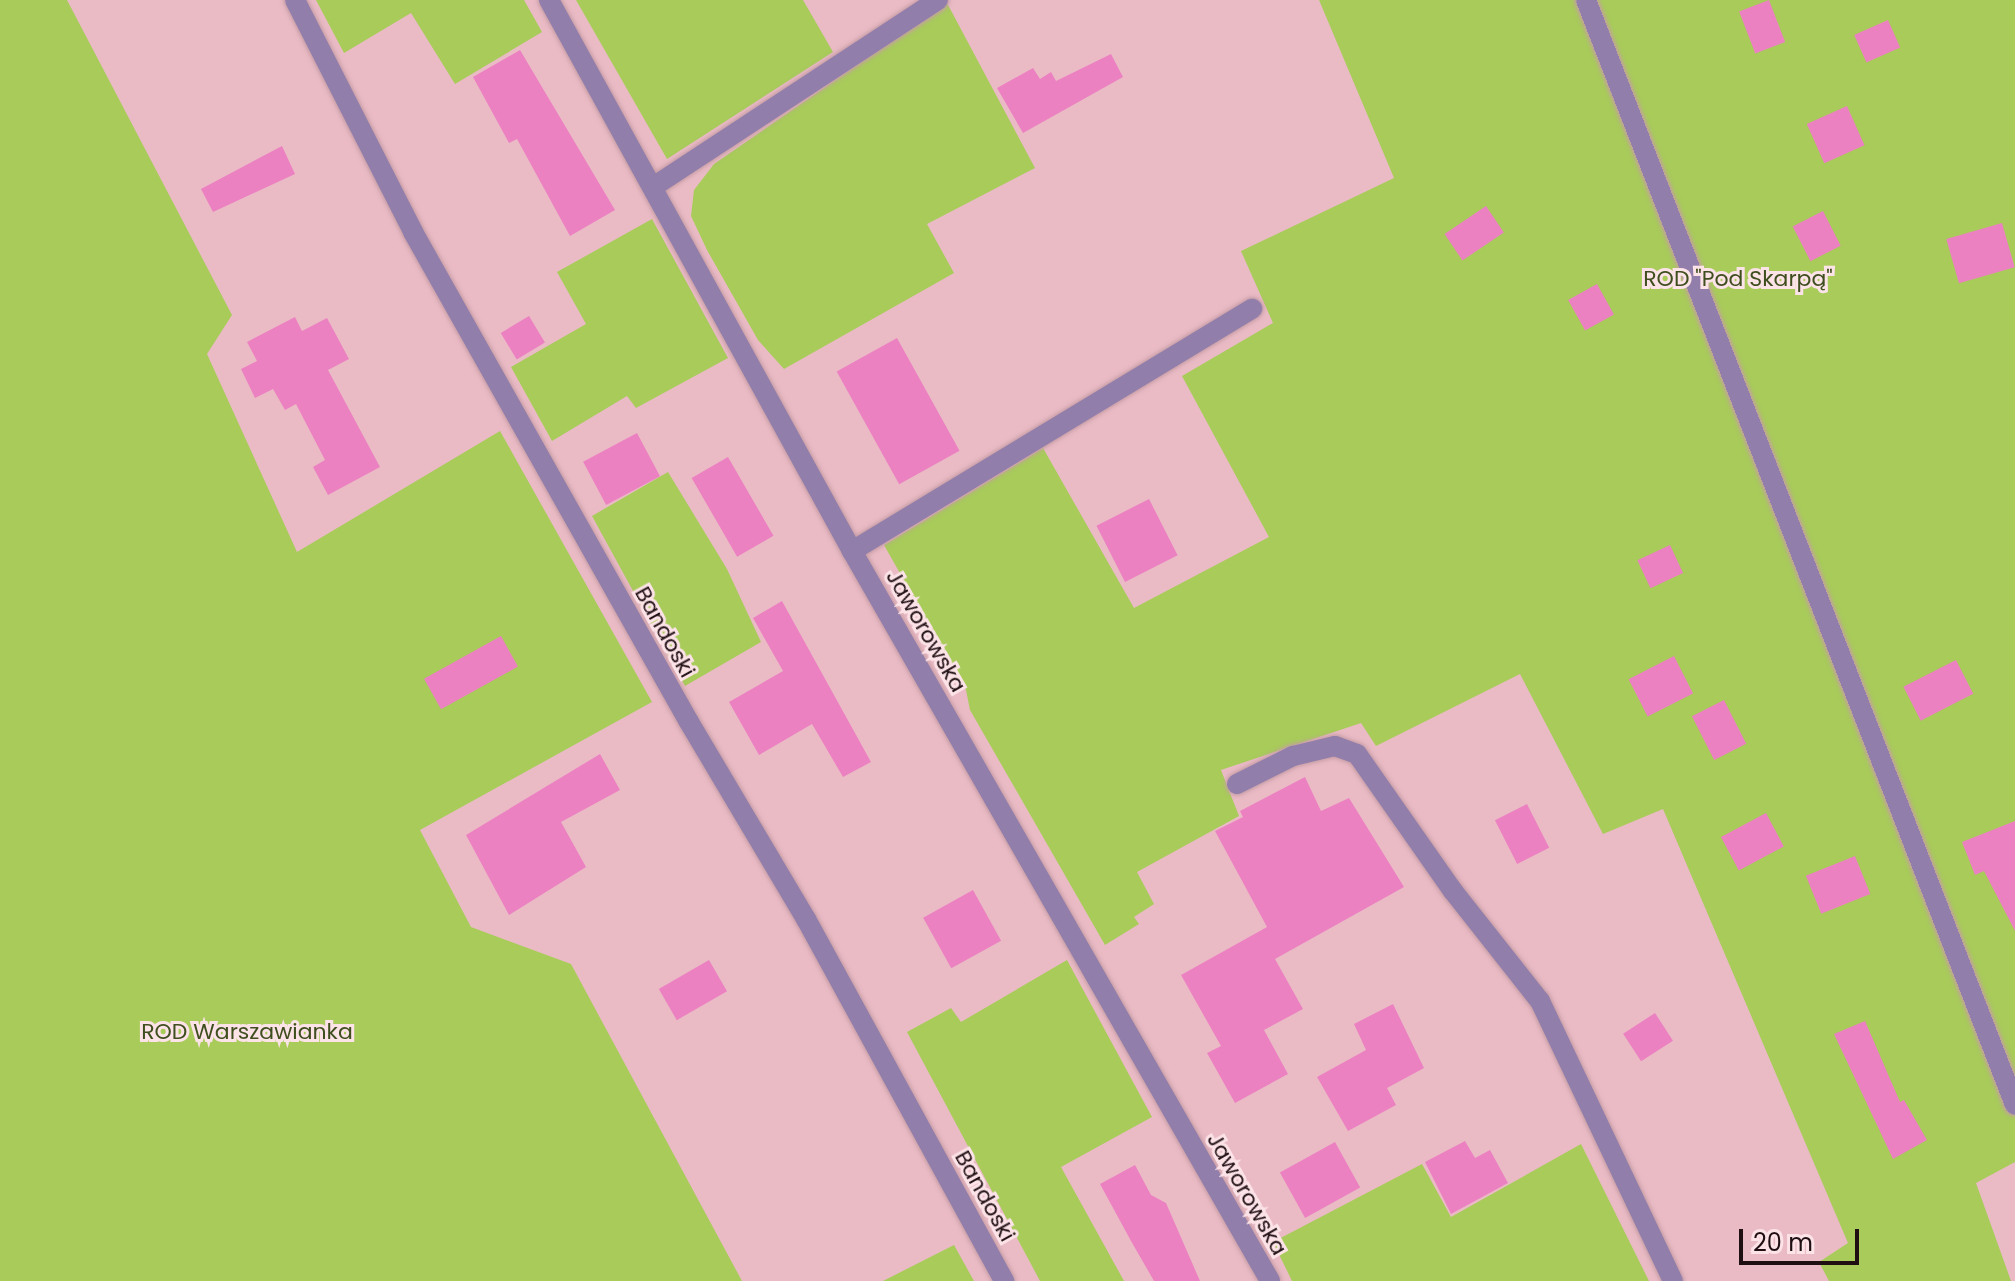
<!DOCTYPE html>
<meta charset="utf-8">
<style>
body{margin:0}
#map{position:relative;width:2015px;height:1281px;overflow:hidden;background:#eabbc5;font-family:Poppins,sans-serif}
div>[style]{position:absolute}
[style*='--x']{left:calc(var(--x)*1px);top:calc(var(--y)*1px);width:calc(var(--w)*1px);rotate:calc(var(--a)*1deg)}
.green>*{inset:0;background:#a8cb5a}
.building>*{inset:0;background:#ec81c2;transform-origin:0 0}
.roads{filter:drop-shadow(0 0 2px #c59ca5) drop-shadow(0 0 2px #c59ca5)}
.service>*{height:20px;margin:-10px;padding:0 10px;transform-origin:10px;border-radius:10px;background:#917eaa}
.minor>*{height:20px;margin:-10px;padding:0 10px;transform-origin:10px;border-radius:10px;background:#917eaa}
span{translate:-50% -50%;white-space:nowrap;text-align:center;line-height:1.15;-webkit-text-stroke:6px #fce3e8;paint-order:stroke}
.park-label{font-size:22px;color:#3f4e1e}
.street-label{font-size:22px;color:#1f0f13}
.scale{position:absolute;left:1739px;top:1229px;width:120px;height:36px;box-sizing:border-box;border:4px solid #1f0f13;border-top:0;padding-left:10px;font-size:24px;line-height:28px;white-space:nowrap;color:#1f0f13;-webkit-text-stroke:6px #fce3e8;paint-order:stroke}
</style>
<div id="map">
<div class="green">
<i style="clip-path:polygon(0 0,67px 0,232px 315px,207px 354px,297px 552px,500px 431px,652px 702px,420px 830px,471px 927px,571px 964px,742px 1281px,0 1281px)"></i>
<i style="clip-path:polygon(316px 0,524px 0,542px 32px,455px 84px,411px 13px,344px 53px)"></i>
<i style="clip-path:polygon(576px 0,803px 0,833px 52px,667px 159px)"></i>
<i style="clip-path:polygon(1319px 0,2015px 0,2015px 1162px,1976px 1183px,2011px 1281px,1829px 1281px,1819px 1262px,1848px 1243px,1663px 809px,1603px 834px,1520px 674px,1376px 746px,1361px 723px,1221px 770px,1239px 816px,1137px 872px,1154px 904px,1134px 917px,1139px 924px,1105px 945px,970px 710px,966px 690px,884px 545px,1043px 448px,1134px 608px,1269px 537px,1182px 376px,1273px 323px,1241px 251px,1394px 178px)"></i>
<i style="clip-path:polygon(947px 3px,1035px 168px,927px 224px,954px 273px,784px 369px,758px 340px,707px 250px,691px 216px,694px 190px,714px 164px)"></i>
<i style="clip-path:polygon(652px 219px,728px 358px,636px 408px,627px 396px,552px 441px,511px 367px,586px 324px,557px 272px)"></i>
<i style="clip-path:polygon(668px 472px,727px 569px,761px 642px,685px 686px,592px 516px)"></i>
<i style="clip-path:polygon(1067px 960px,1152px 1117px,1061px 1167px,1124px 1281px,1040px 1281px,907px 1032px,951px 1008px,961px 1022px)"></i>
<i style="clip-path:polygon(1581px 1144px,1649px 1281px,1292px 1281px,1273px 1242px,1422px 1164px,1451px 1217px)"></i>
<i style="clip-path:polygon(954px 1245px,974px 1281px,883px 1281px)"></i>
</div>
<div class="building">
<i style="left:1769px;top:0;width:45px;height:32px;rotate:69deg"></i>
<i style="left:1888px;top:20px;width:30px;height:37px;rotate:66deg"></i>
<i style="clip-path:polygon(520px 50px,615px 210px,570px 236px,517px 139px,509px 143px,473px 77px)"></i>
<i style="clip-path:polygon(1111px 54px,1123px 77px,1023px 133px,997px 88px,1033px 68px,1040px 79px,1051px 72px,1056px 81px)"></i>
<i style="left:1847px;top:106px;width:43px;height:44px;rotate:66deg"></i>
<i style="clip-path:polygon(282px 146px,295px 174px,213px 212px,201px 189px)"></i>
<i style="left:1486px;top:206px;width:32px;height:50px;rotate:56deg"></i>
<i style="left:1823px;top:211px;width:39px;height:34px;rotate:63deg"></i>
<i style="left:2002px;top:223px;width:46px;height:58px;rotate:74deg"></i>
<i style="left:1597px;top:284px;width:35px;height:33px;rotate:61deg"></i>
<i style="left:529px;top:316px;width:31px;height:33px;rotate:59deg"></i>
<i style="clip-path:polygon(295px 317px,302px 331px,327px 318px,349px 359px,328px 370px,380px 467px,328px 495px,313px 467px,325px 460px,296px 404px,285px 410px,273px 389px,255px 398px,241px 369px,257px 361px,247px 342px)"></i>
<i style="left:897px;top:338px;width:129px;height:69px;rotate:61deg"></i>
<i style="left:637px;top:433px;width:49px;height:61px;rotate:62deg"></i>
<i style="left:728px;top:457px;width:91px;height:42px;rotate:60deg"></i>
<i style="left:1149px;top:499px;width:63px;height:59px;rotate:63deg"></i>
<i style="left:1670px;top:545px;width:31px;height:36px;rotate:65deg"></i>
<i style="clip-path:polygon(782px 601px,871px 762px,843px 777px,812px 724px,759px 755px,729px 702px,783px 671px,753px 618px)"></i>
<i style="left:501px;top:636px;width:35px;height:88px;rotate:61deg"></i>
<i style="left:1674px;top:656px;width:42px;height:51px;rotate:63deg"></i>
<i style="left:1956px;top:660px;width:38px;height:59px;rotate:63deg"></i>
<i style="left:1724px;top:700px;width:49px;height:36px;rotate:63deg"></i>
<i style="clip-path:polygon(600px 754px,620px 790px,561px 822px,586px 867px,509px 915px,466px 835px)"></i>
<i style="clip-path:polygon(1305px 777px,1321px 811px,1349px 798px,1404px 887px,1275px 959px,1303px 1009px,1264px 1030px,1288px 1074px,1235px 1103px,1207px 1053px,1221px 1046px,1181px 975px,1267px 927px,1215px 831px,1243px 817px,1240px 811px)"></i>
<i style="left:1527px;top:804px;width:49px;height:36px;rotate:63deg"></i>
<i style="left:1766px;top:813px;width:38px;height:51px;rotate:62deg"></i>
<i style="clip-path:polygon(2015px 821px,2015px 931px,1984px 871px,1975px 875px,1962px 842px)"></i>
<i style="left:1855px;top:856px;width:41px;height:53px;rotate:68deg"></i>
<i style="left:973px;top:890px;width:58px;height:57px;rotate:61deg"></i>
<i style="left:709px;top:960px;width:36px;height:58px;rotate:60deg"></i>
<i style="clip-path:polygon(1393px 1004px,1424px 1068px,1387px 1088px,1396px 1105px,1348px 1131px,1317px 1077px,1366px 1050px,1354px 1024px)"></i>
<i style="left:1655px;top:1013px;width:33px;height:38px;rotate:57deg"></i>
<i style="clip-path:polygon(1865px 1021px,1900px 1102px,1904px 1100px,1927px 1140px,1893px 1159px,1834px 1034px)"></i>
<i style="clip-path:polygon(1465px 1141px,1475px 1158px,1490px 1150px,1508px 1183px,1451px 1214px,1425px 1162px)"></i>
<i style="left:1335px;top:1142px;width:52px;height:63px;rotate:61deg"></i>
<i style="clip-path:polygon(1135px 1165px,1151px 1195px,1166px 1203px,1200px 1281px,1154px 1281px,1131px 1241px,1100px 1184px)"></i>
</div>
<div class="roads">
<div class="service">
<i style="--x:1586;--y:0;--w:1185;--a:68.78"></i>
<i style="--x:653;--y:187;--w:341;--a:-33.3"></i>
<i style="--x:852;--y:551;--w:468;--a:-31.2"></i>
<i style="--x:1237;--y:784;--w:63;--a:-26.6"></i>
<i style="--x:1293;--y:756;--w:43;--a:-13.4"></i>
<i style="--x:1335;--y:746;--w:23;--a:20"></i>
<i style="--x:1357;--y:754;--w:167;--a:55"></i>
<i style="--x:1453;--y:891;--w:140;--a:51.7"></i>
<i style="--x:1540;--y:1001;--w:310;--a:64.6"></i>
</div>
<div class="minor">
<i style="--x:295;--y:0;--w:260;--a:63"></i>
<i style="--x:413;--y:232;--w:562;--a:60.61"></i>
<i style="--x:689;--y:722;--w:229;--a:59.3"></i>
<i style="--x:806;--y:919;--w:413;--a:61.3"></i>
<i style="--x:549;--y:0;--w:629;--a:61.19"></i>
<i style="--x:852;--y:551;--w:841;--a:60.2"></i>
</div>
</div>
<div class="park-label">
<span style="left:1738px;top:279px">ROD "Pod Skarpą"</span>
<span style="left:247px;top:1032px">ROD Warszawianka</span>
</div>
<div class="street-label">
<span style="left:926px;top:631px;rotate:60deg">Jaworowska</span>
<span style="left:665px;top:632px;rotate:61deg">Bandoski</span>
<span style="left:1247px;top:1194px;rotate:60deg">Jaworowska</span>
<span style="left:985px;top:1196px;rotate:61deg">Bandoski</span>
</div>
<div class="scale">20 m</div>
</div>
